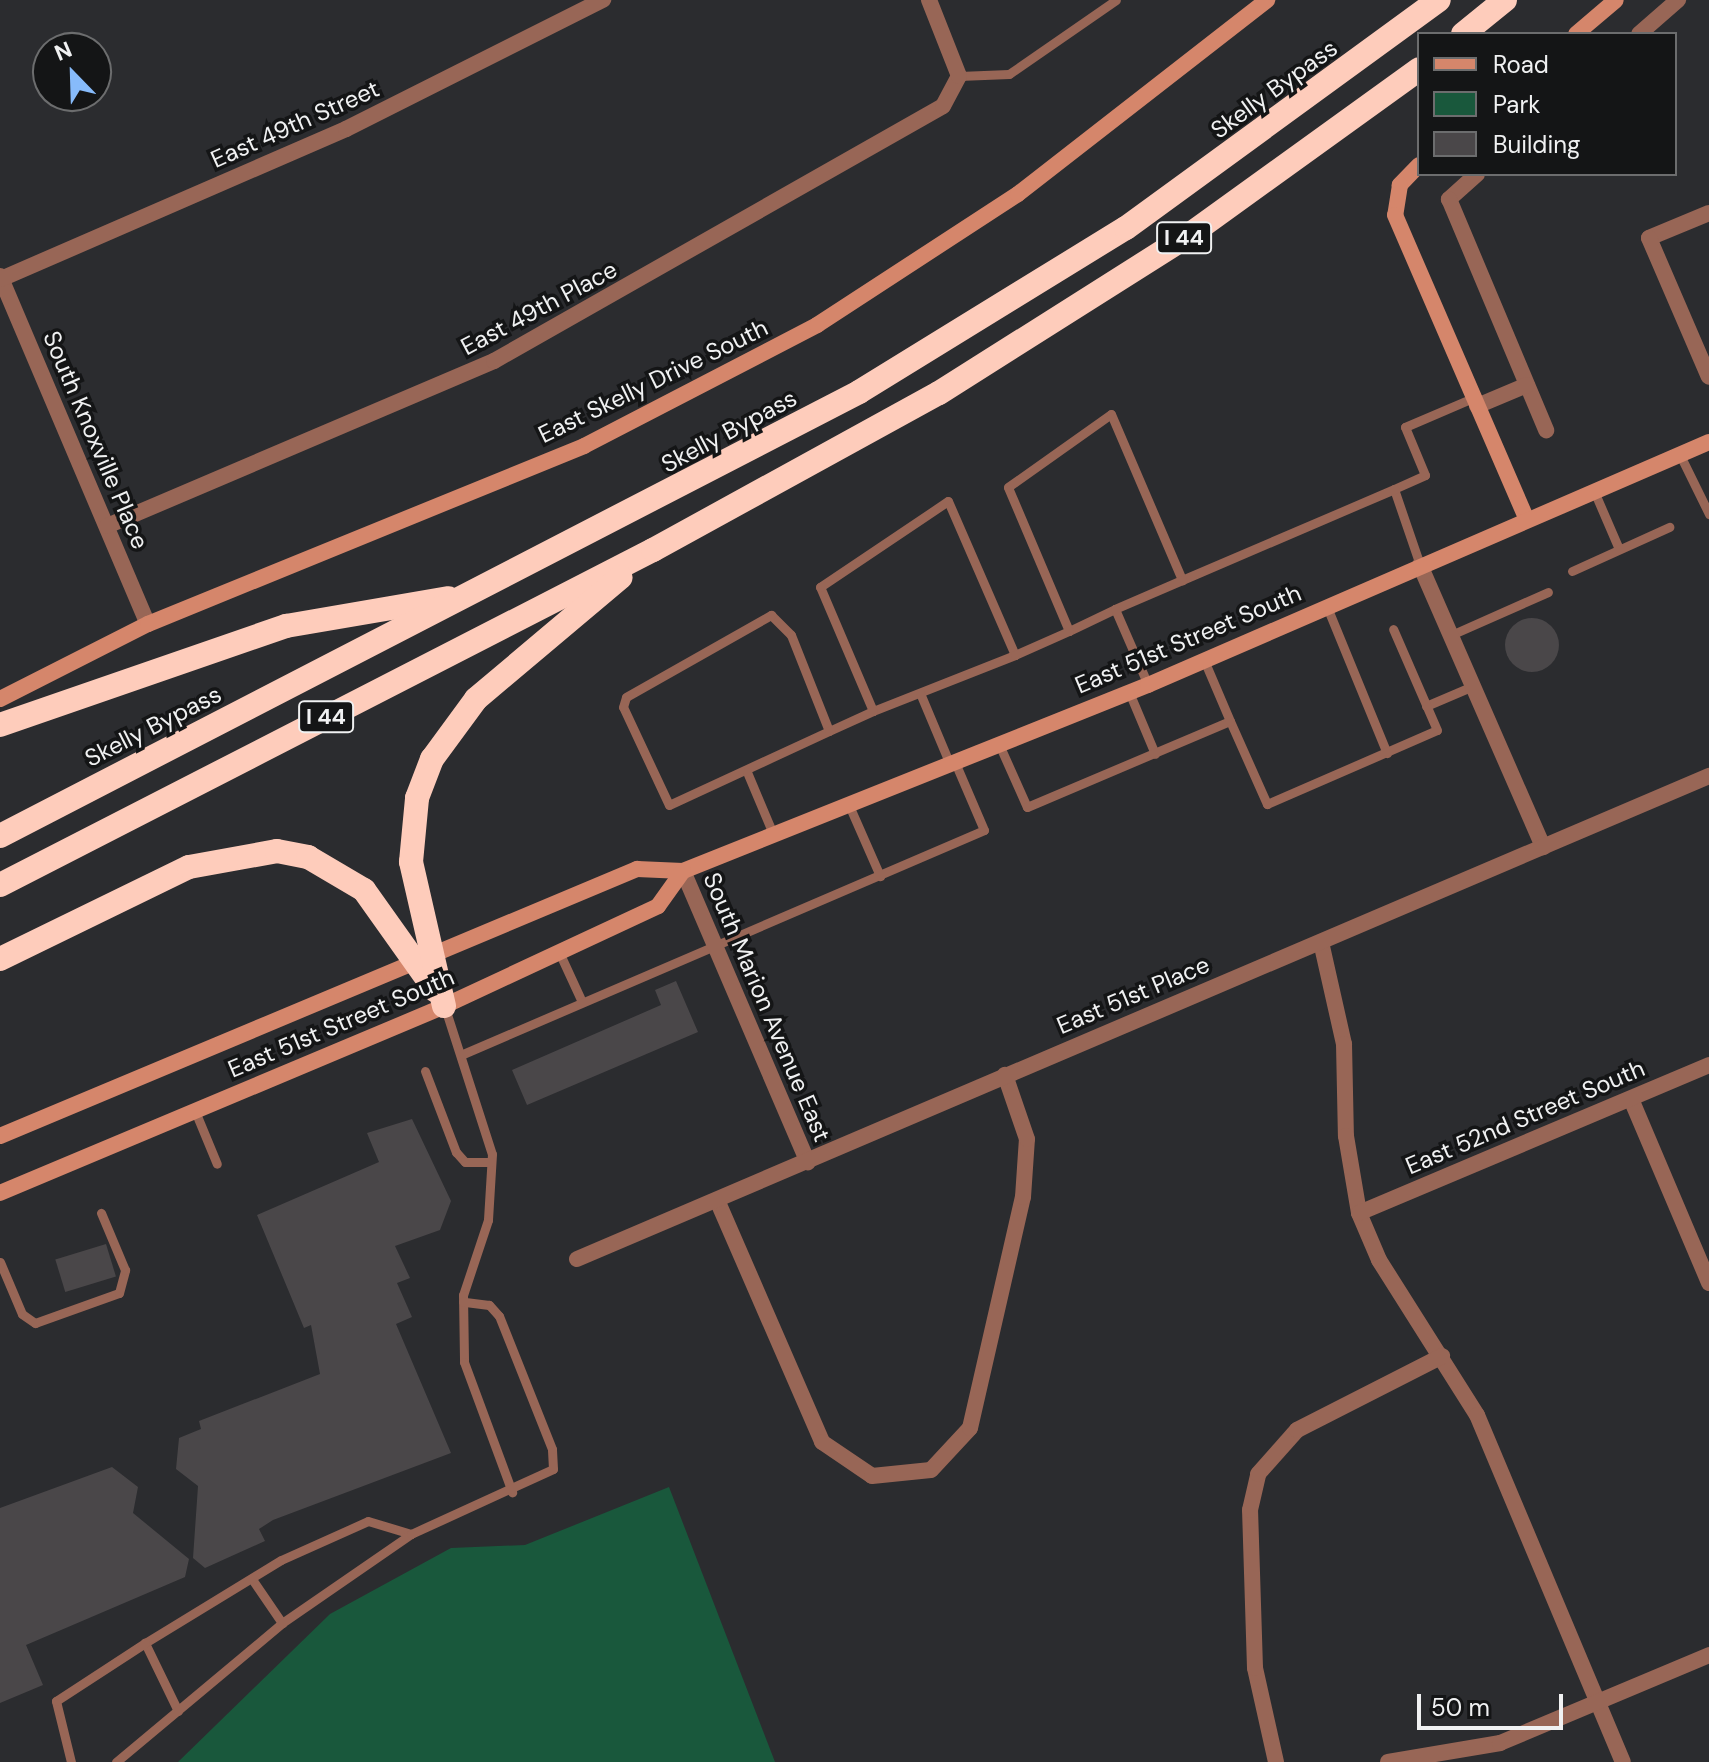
<!DOCTYPE html>
<style>
body{margin:0}
#map{position:relative;width:1709px;height:1762px;overflow:hidden;background:#2b2c2f;font-family:"DM Sans",sans-serif}
div>[style]{position:absolute}
[style*='--x']{left:calc(var(--x)*1px);top:calc(var(--y)*1px);width:calc(var(--w)*1px);rotate:calc(var(--a)*1deg)}
.green>*{inset:0;background:#19583c}
.building>*{inset:0;background:#4a4749;transform-origin:0 0}
.round{border-radius:50%}
.lane>*{height:9px;margin:-4.5px;padding:0 4.5px;transform-origin:4.5px;border-radius:4.5px;background:#986656}
.street>*{height:16px;margin:-8px;padding:0 8px;transform-origin:8px;border-radius:8px;background:#986656}
.secondary>*{height:16px;margin:-8px;padding:0 8px;transform-origin:8px;border-radius:8px;background:#d5866b}
.highway>*{height:24px;margin:-12px;padding:0 12px;transform-origin:12px;border-radius:12px;background:#feccbb}
span{translate:-50% -50%;white-space:nowrap;text-align:center;line-height:1.15;-webkit-text-stroke:7px #141516;paint-order:stroke}
.shield-label span{padding:2px 6px;background:#141516;border:2px solid;border-radius:6px;-webkit-text-stroke-width:0}
.shield-label{font-size:22px;color:#f0f1f2;font-weight:700}
.street-label{font-size:24px;color:#f0f1f2}
.legend{position:absolute;left:1417px;top:32px;width:260px;height:144px;box-sizing:border-box;background:#141516;border:2px solid #6c6d6e;margin:0;padding:10px 14px;list-style:none;font-size:24px;color:#f0f1f2}
.legend li{display:flex;align-items:center;gap:16px;height:40px}
.legend b{width:40px;border:2px solid #6c6d6e}
.north{position:absolute;left:32px;top:32px;width:80px;height:80px;box-sizing:border-box;background:#141516;border:2px solid #6c6d6e;border-radius:50%;rotate:337deg;font-size:22px;font-weight:700;line-height:32px;text-align:center;color:#f0f1f2}
.north::after{content:'';display:block;margin:auto;width:28px;height:36px;background:#87bbfb;clip-path:polygon(50% 0,100% 100%,50% 72%,0 100%)}
.scale{position:absolute;left:1417px;top:1694px;width:146px;height:36px;box-sizing:border-box;border:4px solid #f0f1f2;border-top:0;padding-left:10px;font-size:24px;line-height:28px;white-space:nowrap;color:#f0f1f2;-webkit-text-stroke:6px #141516;paint-order:stroke}
</style>
<div id="map">
<div class="green">
<i style="clip-path:polygon(669px 1487px,775px 1762px,178px 1762px,330px 1614px,451px 1548px,525px 1545px)"></i>
</div>
<div class="building">
<i class="round" style="left:1505px;top:618px;width:54px;height:54px"></i>
<i style="clip-path:polygon(676px 981px,698px 1032px,527px 1105px,512px 1070px,661px 1005px,655px 990px)"></i>
<i style="clip-path:polygon(412px 1119px,451px 1201px,440px 1230px,395px 1246px,410px 1278px,397px 1283px,412px 1317px,396px 1324px,451px 1453px,273px 1520px,259px 1529px,265px 1541px,205px 1568px,193px 1558px,198px 1486px,176px 1469px,179px 1438px,201px 1429px,199px 1421px,320px 1374px,311px 1325px,304px 1328px,257px 1215px,379px 1162px,367px 1133px)"></i>
<i style="left:106px;top:1244px;width:34px;height:53px;rotate:73deg"></i>
<i style="clip-path:polygon(112px 1467px,138px 1487px,133px 1513px,189px 1559px,185px 1577px,26px 1645px,43px 1685px,0 1703px,0 1508px)"></i>
</div>
<div class="lane">
<i style="--x:959;--y:76;--w:50;--a:-2.3"></i>
<i style="--x:1009;--y:74;--w:130;--a:-34.7"></i>
<i style="--x:1680;--y:455;--w:66;--a:63.8"></i>
<i style="--x:1594;--y:491;--w:63;--a:66.7"></i>
<i style="--x:948;--y:501;--w:168;--a:66.5"></i>
<i style="--x:1015;--y:655;--w:153;--a:158.5"></i>
<i style="--x:873;--y:711;--w:135;--a:-113.1"></i>
<i style="--x:820;--y:587;--w:154;--a:-33.9"></i>
<i style="--x:1420;--y:565;--w:80;--a:-108.9"></i>
<i style="--x:1394;--y:489;--w:34;--a:-24"></i>
<i style="--x:1425;--y:475;--w:52;--a:-112.6"></i>
<i style="--x:1405;--y:427;--w:74;--a:-23.1"></i>
<i style="--x:1572;--y:571;--w:107;--a:-24.4"></i>
<i style="--x:1182;--y:580;--w:231;--a:-23.2"></i>
<i style="--x:1327;--y:607;--w:158;--a:67.7"></i>
<i style="--x:1115;--y:609;--w:51;--a:154.4"></i>
<i style="--x:1069;--y:631;--w:156;--a:-113"></i>
<i style="--x:1008;--y:487;--w:126;--a:-35.3"></i>
<i style="--x:1111;--y:414;--w:181;--a:66.8"></i>
<i style="--x:1182;--y:580;--w:73;--a:156.6"></i>
<i style="--x:1115;--y:609;--w:83;--a:66.5"></i>
<i style="--x:771;--y:615;--w:28;--a:45"></i>
<i style="--x:791;--y:635;--w:103;--a:68.4"></i>
<i style="--x:829;--y:731;--w:176;--a:155.2"></i>
<i style="--x:669;--y:805;--w:108;--a:-115.1"></i>
<i style="--x:623;--y:707;--w:10;--a:-73"></i>
<i style="--x:626;--y:697;--w:167;--a:-29.5"></i>
<i style="--x:1451;--y:635;--w:106;--a:-23.9"></i>
<i style="--x:1015;--y:655;--w:59;--a:-24"></i>
<i style="--x:1129;--y:692;--w:67;--a:67.2"></i>
<i style="--x:920;--y:693;--w:75;--a:67.2"></i>
<i style="--x:1426;--y:706;--w:51;--a:-23.1"></i>
<i style="--x:1230;--y:721;--w:91;--a:66"></i>
<i style="--x:1267;--y:804;--w:185;--a:-23.5"></i>
<i style="--x:1437;--y:730;--w:110;--a:-113.5"></i>
<i style="--x:829;--y:731;--w:48;--a:-24.4"></i>
<i style="--x:998;--y:742;--w:71;--a:66"></i>
<i style="--x:1027;--y:807;--w:220;--a:-23"></i>
<i style="--x:1230;--y:721;--w:66;--a:-113.1"></i>
<i style="--x:747;--y:772;--w:67;--a:67.2"></i>
<i style="--x:848;--y:803;--w:80;--a:66.3"></i>
<i style="--x:559;--y:952;--w:55;--a:65.3"></i>
<i style="--x:445;--y:1008;--w:153;--a:72.2"></i>
<i style="--x:492;--y:1154;--w:66;--a:93.5"></i>
<i style="--x:488;--y:1220;--w:79;--a:108.4"></i>
<i style="--x:463;--y:1295;--w:67;--a:89.1"></i>
<i style="--x:464;--y:1362;--w:139;--a:69.7"></i>
<i style="--x:463;--y:1054;--w:567;--a:-23.26"></i>
<i style="--x:984;--y:830;--w:76;--a:-113.2"></i>
<i style="--x:425;--y:1071;--w:87;--a:69.1"></i>
<i style="--x:456;--y:1152;--w:13;--a:48"></i>
<i style="--x:465;--y:1162;--w:26;--a:0"></i>
<i style="--x:195;--y:1111;--w:57;--a:67.5"></i>
<i style="--x:0;--y:1262;--w:56;--a:67.1"></i>
<i style="--x:22;--y:1314;--w:16;--a:35"></i>
<i style="--x:35;--y:1323;--w:89;--a:-19.7"></i>
<i style="--x:119;--y:1293;--w:24;--a:-75"></i>
<i style="--x:125;--y:1270;--w:62;--a:-112.8"></i>
<i style="--x:254;--y:1582;--w:50;--a:55.7"></i>
<i style="--x:178;--y:1711;--w:76;--a:-115.9"></i>
<i style="--x:145;--y:1643;--w:159;--a:-31.4"></i>
<i style="--x:281;--y:1560;--w:95;--a:-24.1"></i>
<i style="--x:368;--y:1521;--w:45;--a:16.8"></i>
<i style="--x:71;--y:1762;--w:63;--a:-103.8"></i>
<i style="--x:56;--y:1701;--w:106;--a:-33.1"></i>
<i style="--x:116;--y:1762;--w:217;--a:-39.9"></i>
<i style="--x:282;--y:1623;--w:157;--a:-34.6"></i>
<i style="--x:411;--y:1534;--w:156;--a:-24.6"></i>
<i style="--x:553;--y:1469;--w:20;--a:-93"></i>
<i style="--x:552;--y:1449;--w:143;--a:-111.7"></i>
<i style="--x:499;--y:1316;--w:15;--a:-132"></i>
<i style="--x:489;--y:1305;--w:26;--a:-173"></i>
</div>
<div class="street">
<i style="--x:1639;--y:34;--w:52;--a:-41.1"></i>
<i style="--x:1477;--y:174;--w:38;--a:138"></i>
<i style="--x:1449;--y:199;--w:251;--a:67.2"></i>
<i style="--x:1709;--y:213;--w:65;--a:157.4"></i>
<i style="--x:1649;--y:238;--w:151;--a:66.7"></i>
<i style="--x:0;--y:276;--w:378;--a:67"></i>
<i style="--x:1;--y:279;--w:376;--a:-23.5"></i>
<i style="--x:346;--y:129;--w:288;--a:-26.7"></i>
<i style="--x:1477;--y:406;--w:54;--a:-22.8"></i>
<i style="--x:107;--y:526;--w:421;--a:-23.1"></i>
<i style="--x:494;--y:361;--w:516;--a:-29.59"></i>
<i style="--x:943;--y:106;--w:34;--a:-62"></i>
<i style="--x:959;--y:76;--w:82;--a:-111.5"></i>
<i style="--x:1420;--y:565;--w:308;--a:66.4"></i>
<i style="--x:683;--y:871;--w:317;--a:66.8"></i>
<i style="--x:1321;--y:942;--w:105;--a:77.3"></i>
<i style="--x:1344;--y:1044;--w:92;--a:88.8"></i>
<i style="--x:1346;--y:1136;--w:78;--a:80.4"></i>
<i style="--x:1359;--y:1213;--w:51;--a:66.9"></i>
<i style="--x:1379;--y:1260;--w:183;--a:57.7"></i>
<i style="--x:1477;--y:1415;--w:376;--a:67.2"></i>
<i style="--x:1631;--y:1099;--w:200;--a:67"></i>
<i style="--x:717;--y:1200;--w:264;--a:66.5"></i>
<i style="--x:822;--y:1442;--w:60;--a:34.2"></i>
<i style="--x:872;--y:1476;--w:59;--a:-5.8"></i>
<i style="--x:931;--y:1470;--w:57;--a:-47.1"></i>
<i style="--x:970;--y:1428;--w:237;--a:-77.1"></i>
<i style="--x:1023;--y:1197;--w:58;--a:-86.1"></i>
<i style="--x:1027;--y:1139;--w:68;--a:-109"></i>
<i style="--x:1359;--y:1213;--w:380;--a:-22.9"></i>
<i style="--x:577;--y:1259;--w:1231;--a:-23.11"></i>
<i style="--x:1276;--y:1762;--w:96;--a:-102.6"></i>
<i style="--x:1255;--y:1668;--w:158;--a:-91.8"></i>
<i style="--x:1250;--y:1510;--w:37;--a:-77"></i>
<i style="--x:1258;--y:1474;--w:59;--a:-48.4"></i>
<i style="--x:1297;--y:1430;--w:163;--a:-27"></i>
<i style="--x:1388;--y:1762;--w:114;--a:-9.6"></i>
<i style="--x:1500;--y:1743;--w:227;--a:-22.8"></i>
</div>
<div class="secondary">
<i style="--x:1576;--y:34;--w:52;--a:-40.4"></i>
<i style="--x:1419;--y:165;--w:28;--a:134"></i>
<i style="--x:1400;--y:185;--w:30;--a:99"></i>
<i style="--x:1395;--y:215;--w:332;--a:66.6"></i>
<i style="--x:0;--y:699;--w:166;--a:-26.9"></i>
<i style="--x:148;--y:624;--w:471;--a:-22.2"></i>
<i style="--x:584;--y:446;--w:263;--a:-27.4"></i>
<i style="--x:817;--y:325;--w:240;--a:-33.1"></i>
<i style="--x:1018;--y:194;--w:316;--a:-37.9"></i>
<i style="--x:0;--y:1136;--w:691;--a:-22.74"></i>
<i style="--x:637;--y:869;--w:46;--a:2.5"></i>
<i style="--x:683;--y:871;--w:501;--a:-21.8"></i>
<i style="--x:1148;--y:685;--w:611;--a:-23.42"></i>
<i style="--x:0;--y:1193;--w:482;--a:-22.8"></i>
<i style="--x:444;--y:1006;--w:236;--a:-25"></i>
<i style="--x:658;--y:906;--w:43;--a:-54.5"></i>
</div>
<div class="highway">
<i style="--x:1463;--y:34;--w:54;--a:-39"></i>
<i style="--x:0;--y:725;--w:303;--a:-19.1"></i>
<i style="--x:286;--y:626;--w:165;--a:-9.7"></i>
<i style="--x:0;--y:836;--w:967;--a:-27.33"></i>
<i style="--x:859;--y:392;--w:313;--a:-31.6"></i>
<i style="--x:1126;--y:228;--w:387;--a:-36.1"></i>
<i style="--x:0;--y:885;--w:734;--a:-27.16"></i>
<i style="--x:653;--y:550;--w:326;--a:-28.8"></i>
<i style="--x:939;--y:393;--w:299;--a:-32.3"></i>
<i style="--x:1192;--y:233;--w:280;--a:-35.8"></i>
<i style="--x:0;--y:959;--w:210;--a:-26"></i>
<i style="--x:189;--y:867;--w:89;--a:-10.3"></i>
<i style="--x:277;--y:851;--w:32;--a:11"></i>
<i style="--x:308;--y:857;--w:65;--a:30.5"></i>
<i style="--x:364;--y:890;--w:123;--a:54.6"></i>
<i style="--x:444;--y:1006;--w:148;--a:-102.9"></i>
<i style="--x:411;--y:862;--w:64;--a:-84.6"></i>
<i style="--x:417;--y:798;--w:42;--a:-69"></i>
<i style="--x:432;--y:759;--w:74;--a:-53.7"></i>
<i style="--x:476;--y:699;--w:189;--a:-40.1"></i>
</div>
<div class="shield-label">
<span style="left:1184px;top:238px">I 44</span>
<span style="left:326px;top:717px">I 44</span>
</div>
<div class="street-label">
<span style="left:1274px;top:89px;rotate:-36deg">Skelly Bypass</span>
<span style="left:295px;top:124px;rotate:-24deg">East 49th Street</span>
<span style="left:539px;top:308px;rotate:-28deg">East 49th Place</span>
<span style="left:653px;top:381px;rotate:-26deg">East Skelly Drive South</span>
<span style="left:729px;top:431px;rotate:-28deg">Skelly Bypass</span>
<span style="left:96px;top:440px;rotate:67deg">South Knoxville Place</span>
<span style="left:1188px;top:639px;rotate:-23deg">East 51st Street South</span>
<span style="left:153px;top:726px;rotate:-27deg">Skelly Bypass</span>
<span style="left:1133px;top:995px;rotate:-23deg">East 51st Place</span>
<span style="left:767px;top:1007px;rotate:67deg">South Marion Avenue East</span>
<span style="left:341px;top:1023px;rotate:-23deg">East 51st Street South</span>
<span style="left:1525px;top:1117px;rotate:-23deg">East 52nd Street South</span>
</div>
<ul class="legend">
<li><b style="height:10px;background:#d5866b"></b>Road</li>
<li><b style="height:22px;background:#19583c"></b>Park</li>
<li><b style="height:22px;background:#4a4749"></b>Building</li>
</ul>
<div class="north">N</div>
<div class="scale">50 m</div>
</div>
